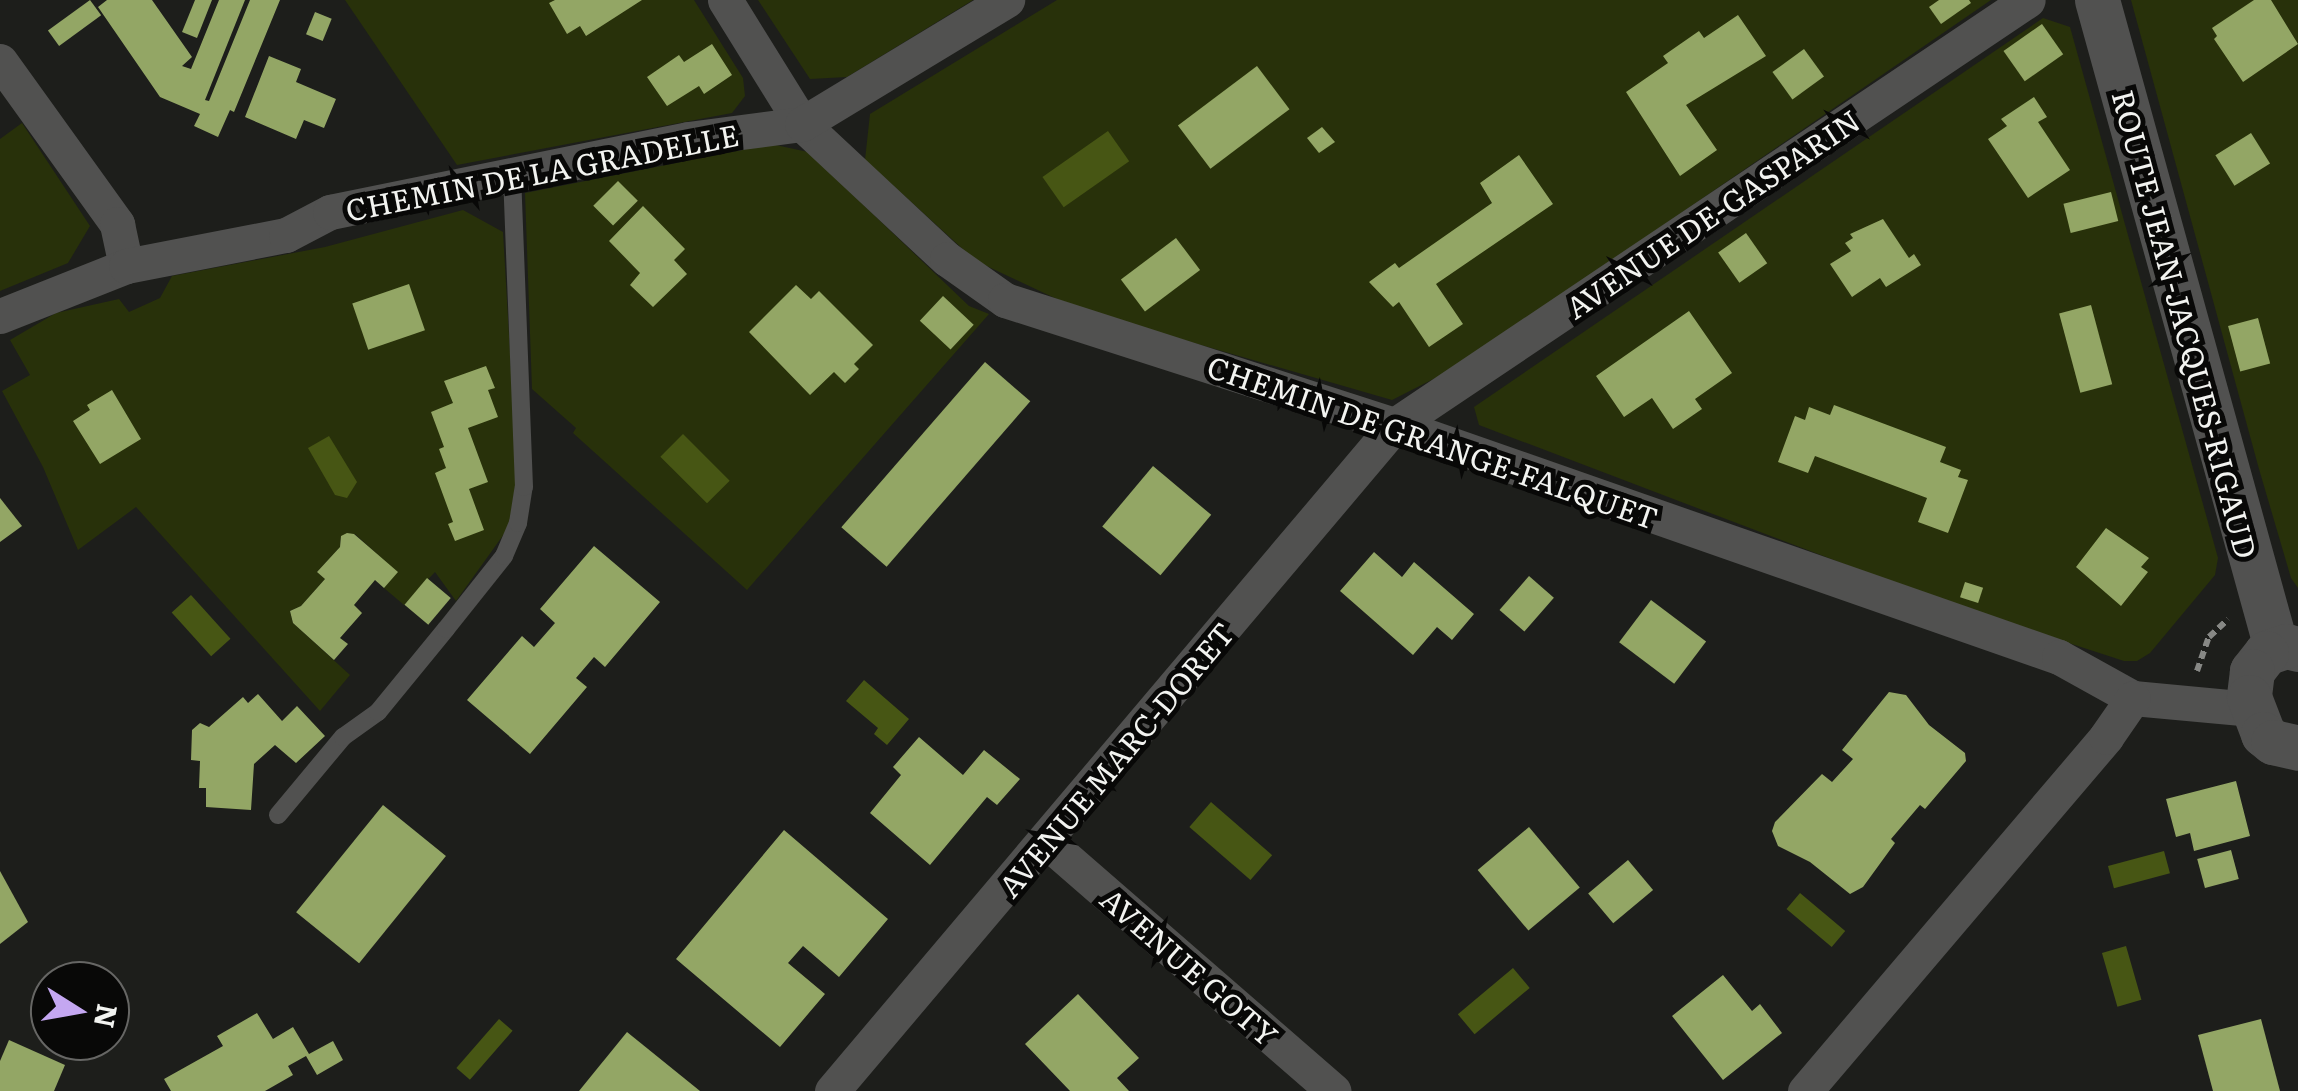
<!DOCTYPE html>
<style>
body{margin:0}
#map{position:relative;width:2298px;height:1091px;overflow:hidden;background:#1d1e1b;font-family:Literata,serif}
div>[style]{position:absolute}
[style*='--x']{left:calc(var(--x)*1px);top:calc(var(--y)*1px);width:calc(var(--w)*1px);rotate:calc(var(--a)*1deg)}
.green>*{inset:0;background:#28310a}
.water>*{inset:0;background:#475614;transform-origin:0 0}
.building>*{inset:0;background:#93a665;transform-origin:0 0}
.path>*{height:6px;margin-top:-3px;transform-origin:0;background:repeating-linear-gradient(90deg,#878885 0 8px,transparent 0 13px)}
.service>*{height:18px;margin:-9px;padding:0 9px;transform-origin:9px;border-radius:9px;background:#515150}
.minor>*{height:35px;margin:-17.5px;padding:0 17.5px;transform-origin:17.5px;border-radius:17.5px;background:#515150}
.tertiary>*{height:45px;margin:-22.5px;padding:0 22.5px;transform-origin:22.5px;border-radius:22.5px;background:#515150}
span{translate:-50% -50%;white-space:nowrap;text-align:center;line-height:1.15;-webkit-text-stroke:10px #080807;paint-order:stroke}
.street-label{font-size:30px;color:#f2f3f0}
.north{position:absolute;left:30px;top:961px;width:100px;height:100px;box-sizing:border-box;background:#080807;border:2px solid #666664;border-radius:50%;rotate:101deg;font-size:28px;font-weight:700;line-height:40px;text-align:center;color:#f2f3f0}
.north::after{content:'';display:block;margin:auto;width:35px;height:45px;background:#c4a7f1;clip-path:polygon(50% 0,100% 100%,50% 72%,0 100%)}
</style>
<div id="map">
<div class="green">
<i style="clip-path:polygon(345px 0,694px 0,743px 78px,745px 96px,732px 113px,457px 165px)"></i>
<i style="clip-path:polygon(758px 0,973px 0,847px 77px,810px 79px)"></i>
<i style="clip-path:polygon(1057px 0,1991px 0,1457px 367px,1392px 400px,1080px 310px,976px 261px,865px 160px,870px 114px)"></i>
<i style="clip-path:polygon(2131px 0,2298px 0,2298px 588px,2291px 578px,2259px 469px)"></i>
<i style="clip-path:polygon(2043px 18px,2070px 27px,2218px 558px,2215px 575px,2150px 653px,2137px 661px,2124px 661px,1952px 605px,1479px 425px,1474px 407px)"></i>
<i style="clip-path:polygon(22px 123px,90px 226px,68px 263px,0 291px,0 139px)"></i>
<i style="clip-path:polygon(771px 144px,808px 152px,969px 306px,989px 314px,747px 590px,573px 433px,576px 428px,532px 389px,525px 193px)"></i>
<i style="clip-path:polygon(463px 210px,503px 232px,517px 473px,509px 527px,456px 601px,435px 572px,404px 605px,384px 588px,397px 572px,355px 534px,341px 536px,340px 547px,317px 572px,325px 579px,301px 606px,290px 611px,293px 623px,350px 675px,320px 711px,136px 507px,78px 550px,43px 467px,2px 391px,30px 375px,10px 340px,56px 313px,119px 299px,129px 312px,160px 298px,172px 276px,325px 247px)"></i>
</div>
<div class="water">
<i style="left:1108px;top:131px;width:37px;height:80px;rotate:55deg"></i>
<i style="left:683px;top:434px;width:66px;height:32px;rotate:45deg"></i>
<i style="clip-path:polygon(329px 436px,357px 482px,347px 498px,335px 495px,308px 448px)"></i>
<i style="left:191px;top:595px;width:59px;height:26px;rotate:48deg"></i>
<i style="clip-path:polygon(864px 680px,909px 719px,887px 745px,874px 734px,878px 728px,846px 701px)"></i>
<i style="left:1211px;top:802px;width:81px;height:33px;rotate:41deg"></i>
<i style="left:2164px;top:851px;width:23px;height:58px;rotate:75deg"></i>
<i style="left:1800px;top:893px;width:59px;height:21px;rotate:40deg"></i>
<i style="left:2126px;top:946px;width:56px;height:25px;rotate:74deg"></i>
<i style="left:1513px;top:968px;width:26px;height:72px;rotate:50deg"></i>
<i style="left:499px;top:1019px;width:18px;height:65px;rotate:41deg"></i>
</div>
<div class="building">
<i style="left:90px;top:0;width:19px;height:52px;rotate:54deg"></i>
<i style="clip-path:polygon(107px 0,152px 0,192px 57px,182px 66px,191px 69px,219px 0,245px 0,205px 100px,209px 101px,250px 0,280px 0,234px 112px,230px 110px,218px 137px,194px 126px,200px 114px,160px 97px,98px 7px)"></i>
<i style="clip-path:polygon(195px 0,212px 0,197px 38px,182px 32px)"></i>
<i style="clip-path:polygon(555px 0,642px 0,586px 36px,580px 26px,567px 34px,549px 3px)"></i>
<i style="clip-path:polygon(1939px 0,1969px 0,1971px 3px,1941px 24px,1929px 7px)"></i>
<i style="clip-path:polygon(2254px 0,2271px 0,2298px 44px,2243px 82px,2214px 39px,2217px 36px,2212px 28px)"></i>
<i style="left:315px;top:12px;width:18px;height:24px;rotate:22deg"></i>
<i style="clip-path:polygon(1738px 15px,1766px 56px,1686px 105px,1717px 150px,1680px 176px,1626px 92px,1668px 63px,1663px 56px,1699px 31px,1704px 38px)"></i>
<i style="left:2042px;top:24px;width:37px;height:47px;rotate:55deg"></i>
<i style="clip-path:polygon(712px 44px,732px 75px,704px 94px,699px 86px,667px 106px,647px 77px,679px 55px,684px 62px)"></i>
<i style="left:1804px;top:49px;width:34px;height:39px;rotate:54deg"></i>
<i style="clip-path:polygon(269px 56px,301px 69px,296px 82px,336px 99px,324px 128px,304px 120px,296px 139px,245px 117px)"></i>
<i style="left:1257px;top:66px;width:54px;height:99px;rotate:53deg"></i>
<i style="clip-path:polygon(2034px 97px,2047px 117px,2038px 122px,2070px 170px,2028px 198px,1988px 139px,2007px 126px,2001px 119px)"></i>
<i style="clip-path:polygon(1322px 127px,1335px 142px,1319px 153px,1307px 138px)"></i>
<i style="left:2251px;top:133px;width:36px;height:42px;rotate:58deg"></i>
<i style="clip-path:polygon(1519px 155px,1553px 204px,1436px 284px,1463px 324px,1429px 347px,1399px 302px,1393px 307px,1369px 282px,1395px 263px,1399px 268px,1492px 203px,1480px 183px)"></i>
<i style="left:618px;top:181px;width:28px;height:35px;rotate:45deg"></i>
<i style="left:2111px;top:192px;width:30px;height:49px;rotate:76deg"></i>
<i style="clip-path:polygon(643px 206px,685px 249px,674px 260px,687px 274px,653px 307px,630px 285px,640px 273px,609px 241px)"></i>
<i style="clip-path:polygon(1883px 219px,1909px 258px,1914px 254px,1921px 265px,1886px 287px,1880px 278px,1852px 297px,1830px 264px,1851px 251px,1845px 243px,1853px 238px,1850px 234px)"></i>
<i style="left:1746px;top:233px;width:37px;height:34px;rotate:55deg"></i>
<i style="left:1176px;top:238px;width:40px;height:69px;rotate:53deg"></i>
<i style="left:409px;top:284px;width:49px;height:60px;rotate:71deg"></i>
<i style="clip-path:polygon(796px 285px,811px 299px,819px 291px,873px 345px,854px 364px,859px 369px,845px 383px,834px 372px,810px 395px,749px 332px)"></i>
<i style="left:943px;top:296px;width:42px;height:34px;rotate:43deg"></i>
<i style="left:2091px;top:305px;width:82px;height:33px;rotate:75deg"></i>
<i style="clip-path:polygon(1689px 311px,1732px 373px,1695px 399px,1702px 409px,1673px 429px,1652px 398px,1624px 417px,1596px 376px)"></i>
<i style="left:2258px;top:318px;width:47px;height:31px;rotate:75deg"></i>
<i style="left:985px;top:362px;width:60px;height:219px;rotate:41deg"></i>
<i style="clip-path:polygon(486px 366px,495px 388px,488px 390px,498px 417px,468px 428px,488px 482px,469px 489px,484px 530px,455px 541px,448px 524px,453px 522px,435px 473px,446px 468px,439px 449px,444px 447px,431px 412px,453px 403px,444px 381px)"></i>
<i style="clip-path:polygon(112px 390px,141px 439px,100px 464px,73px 421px,90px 410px,87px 405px)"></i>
<i style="clip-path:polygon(1834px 405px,1946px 447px,1940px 462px,1961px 470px,1958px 477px,1968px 480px,1948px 533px,1918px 522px,1927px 498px,1815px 456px,1808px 473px,1778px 462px,1795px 416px,1805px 420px,1809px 407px,1830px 415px)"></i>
<i style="left:1153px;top:466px;width:76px;height:79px;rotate:40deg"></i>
<i style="clip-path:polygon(0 498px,22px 526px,0 542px)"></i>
<i style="clip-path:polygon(2106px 528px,2149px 558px,2141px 567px,2148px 572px,2121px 606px,2076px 567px)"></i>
<i style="clip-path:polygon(347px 533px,354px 534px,398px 572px,384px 588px,375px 580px,354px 605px,362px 613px,340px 638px,348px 644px,334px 660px,293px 623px,290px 611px,301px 606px,325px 579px,317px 572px,340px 547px,341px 536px)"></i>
<i style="clip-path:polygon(594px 546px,660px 602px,605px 667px,594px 657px,576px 678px,587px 687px,530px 754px,467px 700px,522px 636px,534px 647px,555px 623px,540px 609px)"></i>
<i style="clip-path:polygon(1374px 552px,1402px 577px,1414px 562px,1474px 614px,1452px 640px,1437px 627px,1413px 655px,1340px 591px)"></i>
<i style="left:1529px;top:576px;width:33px;height:45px;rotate:41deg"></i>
<i style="left:427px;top:578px;width:31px;height:35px;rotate:40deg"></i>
<i style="left:1965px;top:582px;width:19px;height:16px;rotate:18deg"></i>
<i style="left:1651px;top:600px;width:69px;height:53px;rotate:37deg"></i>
<i style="clip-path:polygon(1889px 692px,1906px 695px,1929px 725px,1965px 753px,1966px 761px,1925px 809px,1920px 805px,1891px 839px,1895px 843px,1863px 887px,1850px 894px,1810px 862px,1778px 846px,1772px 831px,1775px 822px,1822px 774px,1832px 782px,1853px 759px,1842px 750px)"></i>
<i style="clip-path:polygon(258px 694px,282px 721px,297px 706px,325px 736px,296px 763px,275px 745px,254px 764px,251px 810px,206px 807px,206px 788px,199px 788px,200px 761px,191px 760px,192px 730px,200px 723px,209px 727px,243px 697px,248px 703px)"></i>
<i style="clip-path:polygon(919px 737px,963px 775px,984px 750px,1020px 779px,997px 805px,987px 797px,930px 865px,870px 813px,901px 775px,893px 767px)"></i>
<i style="clip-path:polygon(2236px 781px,2250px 836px,2194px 851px,2190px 833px,2176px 837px,2166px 799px)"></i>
<i style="left:383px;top:805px;width:81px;height:138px;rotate:39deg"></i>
<i style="left:1529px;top:827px;width:79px;height:67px;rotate:50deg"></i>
<i style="clip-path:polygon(784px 830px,888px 919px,839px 977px,803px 946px,788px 963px,825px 994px,780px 1047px,676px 959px)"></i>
<i style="left:2231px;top:850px;width:30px;height:35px;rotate:75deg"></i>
<i style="left:1628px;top:860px;width:39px;height:52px;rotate:50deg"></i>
<i style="clip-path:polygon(0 871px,28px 922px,0 944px)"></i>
<i style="clip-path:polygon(1723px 975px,1752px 1011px,1760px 1004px,1782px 1033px,1723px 1080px,1672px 1016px)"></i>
<i style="clip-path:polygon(1078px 994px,1139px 1058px,1117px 1078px,1129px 1091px,1070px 1091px,1025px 1044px)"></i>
<i style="clip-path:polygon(257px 1013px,273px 1039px,293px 1027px,309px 1054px,333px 1041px,343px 1060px,317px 1075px,306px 1056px,288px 1066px,293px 1075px,265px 1091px,171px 1091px,164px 1079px,223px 1046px,217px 1036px)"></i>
<i style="clip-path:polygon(2261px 1019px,2280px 1091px,2213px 1091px,2198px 1035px)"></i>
<i style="clip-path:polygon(627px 1032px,700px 1091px,579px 1091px)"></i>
<i style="clip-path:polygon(9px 1040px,65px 1065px,54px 1091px,0 1091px,0 1061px)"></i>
</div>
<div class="path">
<i style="--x:2197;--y:671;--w:36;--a:-71"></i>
<i style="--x:2209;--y:637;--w:26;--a:-43"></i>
</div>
<div class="service">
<i style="--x:278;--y:815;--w:102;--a:-50.2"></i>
<i style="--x:343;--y:737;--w:43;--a:-35.5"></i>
<i style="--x:378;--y:712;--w:107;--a:-50.7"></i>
<i style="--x:446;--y:629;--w:93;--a:-51.5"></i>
<i style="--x:504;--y:556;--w:36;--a:-67"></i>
<i style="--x:518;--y:523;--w:36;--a:-81"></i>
<i style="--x:524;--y:487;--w:312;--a:-92.2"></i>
</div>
<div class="minor">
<i style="--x:725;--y:0;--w:146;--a:58.2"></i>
<i style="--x:802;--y:124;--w:198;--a:43"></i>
<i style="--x:947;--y:259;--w:71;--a:35.3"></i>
<i style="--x:1005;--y:300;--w:410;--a:17.8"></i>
<i style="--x:1395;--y:425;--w:703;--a:19.26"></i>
<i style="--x:2059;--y:657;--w:85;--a:29"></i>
<i style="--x:2133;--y:698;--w:120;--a:5.3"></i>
<i style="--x:0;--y:61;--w:201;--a:54.3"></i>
<i style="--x:117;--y:224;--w:43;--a:77.9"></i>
<i style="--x:0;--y:316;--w:136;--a:-21.6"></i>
<i style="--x:126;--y:266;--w:163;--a:-11"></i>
<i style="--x:286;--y:235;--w:50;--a:-27.6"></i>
<i style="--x:330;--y:212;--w:365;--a:-11.5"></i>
<i style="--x:688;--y:139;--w:115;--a:-7.5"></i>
<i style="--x:802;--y:124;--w:240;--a:-31.2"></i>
<i style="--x:1046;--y:841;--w:381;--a:41"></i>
<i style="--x:832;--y:1091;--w:872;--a:-49.79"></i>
<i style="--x:1395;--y:425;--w:762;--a:-33.88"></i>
<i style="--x:1805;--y:1091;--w:465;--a:-49.6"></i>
<i style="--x:2106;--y:737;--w:47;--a:-55.3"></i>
</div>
<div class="tertiary">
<i style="--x:2097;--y:0;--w:671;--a:74.54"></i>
<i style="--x:2298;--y:649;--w:12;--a:-166"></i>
<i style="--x:2286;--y:646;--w:21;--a:161"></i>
<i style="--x:2266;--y:653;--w:23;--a:128"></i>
<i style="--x:2252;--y:671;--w:26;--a:97"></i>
<i style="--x:2249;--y:697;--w:40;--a:69"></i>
<i style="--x:2263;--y:734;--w:13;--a:39"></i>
<i style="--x:2273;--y:742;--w:26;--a:13"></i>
</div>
<div class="street-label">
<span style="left:542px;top:171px;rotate:-11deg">CHEMIN DE LA GRADELLE</span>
<span style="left:1712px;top:213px;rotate:-34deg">AVENUE DE-GASPARIN</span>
<span style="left:2186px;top:324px;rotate:75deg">ROUTE JEAN-JACQUES-RIGAUD</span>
<span style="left:1433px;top:441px;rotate:19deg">CHEMIN DE GRANGE-FALQUET</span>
<span style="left:1115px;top:759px;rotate:-50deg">AVENUE MARC-DORET</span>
<span style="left:1190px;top:966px;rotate:41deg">AVENUE GOTY</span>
</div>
<div class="north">N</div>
</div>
